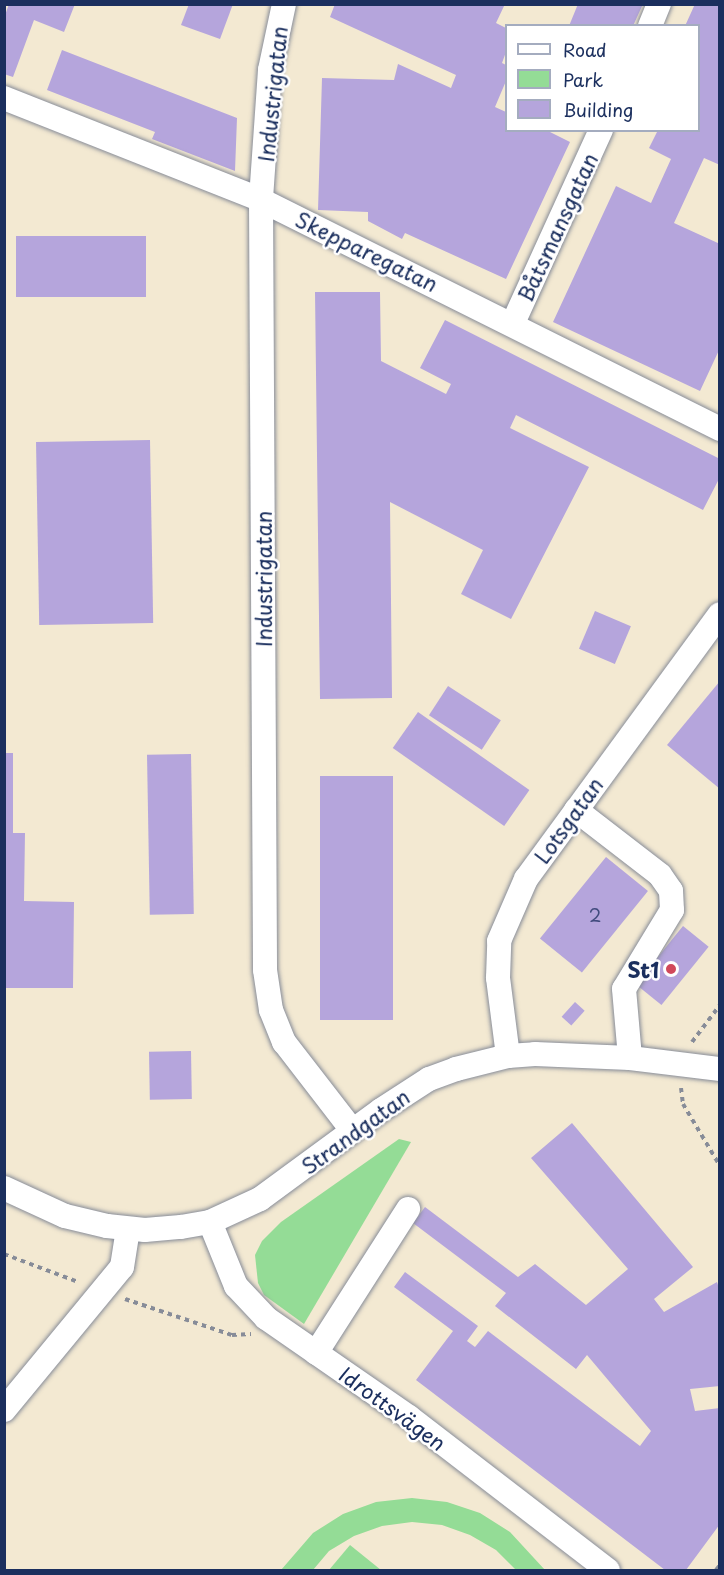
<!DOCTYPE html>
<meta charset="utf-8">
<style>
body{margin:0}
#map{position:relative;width:724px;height:1575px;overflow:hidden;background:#f3e9d2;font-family:"Playpen Sans",sans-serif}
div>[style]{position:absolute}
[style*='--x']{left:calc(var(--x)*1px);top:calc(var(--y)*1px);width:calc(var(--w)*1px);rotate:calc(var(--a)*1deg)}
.green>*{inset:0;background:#94dc96}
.building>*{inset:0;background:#b5a5dc;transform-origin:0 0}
.path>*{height:4px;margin-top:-2px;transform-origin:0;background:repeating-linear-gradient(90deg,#878c98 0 4.5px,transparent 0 9px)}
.roads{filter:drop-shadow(0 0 2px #878c98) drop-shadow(0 0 2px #878c98)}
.minor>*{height:24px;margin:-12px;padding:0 12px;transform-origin:12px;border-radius:12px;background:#fff}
.dots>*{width:16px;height:16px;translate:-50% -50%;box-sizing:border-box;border:3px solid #fff;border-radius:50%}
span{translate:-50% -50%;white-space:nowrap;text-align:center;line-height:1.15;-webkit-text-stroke:5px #fff;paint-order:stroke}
.number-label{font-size:18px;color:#424c7e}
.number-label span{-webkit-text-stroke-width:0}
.street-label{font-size:21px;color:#1b2f5e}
.poi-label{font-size:21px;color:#1b2f5e;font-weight:700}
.right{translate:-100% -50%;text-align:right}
.frame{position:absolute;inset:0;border:6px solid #1b2f5e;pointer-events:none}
.legend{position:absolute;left:505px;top:24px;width:195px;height:108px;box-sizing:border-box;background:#fff;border:2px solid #a4acbf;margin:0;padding:8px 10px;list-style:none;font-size:18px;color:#1b2f5e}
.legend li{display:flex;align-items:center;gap:12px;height:30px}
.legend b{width:30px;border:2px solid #a4acbf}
</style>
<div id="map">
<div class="green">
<i style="clip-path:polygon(399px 1139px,411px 1142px,304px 1324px,264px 1295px,258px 1283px,255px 1255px,262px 1241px,281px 1222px)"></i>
<i style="clip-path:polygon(412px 1498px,447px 1502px,480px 1513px,510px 1532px,545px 1570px,516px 1570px,496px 1550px,470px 1535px,442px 1525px,412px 1522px,382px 1526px,354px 1536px,329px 1551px,313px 1570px,281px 1570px,313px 1533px,343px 1514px,376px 1502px)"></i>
<i style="clip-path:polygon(350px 1545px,381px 1570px,329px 1570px)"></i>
</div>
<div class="building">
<i style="clip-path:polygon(9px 4px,75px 4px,64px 32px,34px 20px,13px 77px,4px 74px,4px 18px)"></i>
<i style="clip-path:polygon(189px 4px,233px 4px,220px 39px,181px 25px)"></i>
<i style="clip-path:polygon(335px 4px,505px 4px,496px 23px,506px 28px,506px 52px,502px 63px,506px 65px,506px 81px,495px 107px,506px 112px,506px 130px,546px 130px,570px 142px,506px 279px,405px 233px,402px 239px,368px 221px,368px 212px,318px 210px,322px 78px,394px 80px,398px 64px,451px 88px,456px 75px,330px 17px)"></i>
<i style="clip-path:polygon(578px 4px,643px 4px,633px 26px,569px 26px)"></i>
<i style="clip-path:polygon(695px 4px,720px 4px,720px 165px,704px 158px,674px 223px,720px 244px,720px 348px,700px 391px,553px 322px,616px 186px,651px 203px,671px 159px,649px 148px,658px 130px,698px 130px,698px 26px,685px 26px)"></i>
<i style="clip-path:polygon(62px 50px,237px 118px,235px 171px,152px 139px,155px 132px,47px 90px)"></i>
<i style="left:16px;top:236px;width:130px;height:61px"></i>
<i style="clip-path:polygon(315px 292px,380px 292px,381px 361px,446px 394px,451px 384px,420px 368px,445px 320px,720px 459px,720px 477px,703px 510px,516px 415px,510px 428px,589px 467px,511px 619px,461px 594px,483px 550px,390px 502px,392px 698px,320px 699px)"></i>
<i style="left:150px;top:440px;width:183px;height:114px;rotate:89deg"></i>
<i style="left:595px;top:611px;width:39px;height:41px;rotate:23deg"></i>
<i style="clip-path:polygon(720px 681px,720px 789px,667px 745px)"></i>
<i style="left:448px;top:686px;width:63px;height:35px;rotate:33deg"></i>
<i style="left:418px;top:712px;width:136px;height:44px;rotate:35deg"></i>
<i style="clip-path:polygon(4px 753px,13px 753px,13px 833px,25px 833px,24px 901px,74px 902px,73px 988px,4px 988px)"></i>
<i style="left:191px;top:754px;width:160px;height:44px;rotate:89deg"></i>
<i style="left:320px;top:776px;width:73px;height:244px"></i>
<i style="left:606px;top:857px;width:54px;height:105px;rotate:39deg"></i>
<i style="left:683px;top:926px;width:33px;height:75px;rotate:39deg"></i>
<i style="left:575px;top:1002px;width:13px;height:20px;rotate:42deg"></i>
<i style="left:191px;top:1051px;width:48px;height:42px;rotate:89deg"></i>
<i style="clip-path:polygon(572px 1123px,693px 1267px,654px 1299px,664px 1312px,717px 1282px,720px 1291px,720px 1386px,690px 1389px,695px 1411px,720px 1408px,720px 1524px,686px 1570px,665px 1570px,416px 1380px,453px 1331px,394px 1287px,405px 1272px,478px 1326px,467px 1341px,475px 1347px,488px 1331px,640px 1446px,651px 1431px,587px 1355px,576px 1369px,495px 1306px,506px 1293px,413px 1223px,425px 1207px,518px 1277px,535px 1264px,586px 1305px,628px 1269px,531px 1158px)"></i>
</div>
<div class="path">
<i style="--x:692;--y:1042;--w:46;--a:-52.9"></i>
<i style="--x:681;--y:1088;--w:16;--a:83"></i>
<i style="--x:683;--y:1104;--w:72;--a:59.2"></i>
<i style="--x:4;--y:1254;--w:79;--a:20.7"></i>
<i style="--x:125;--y:1299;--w:113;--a:18.6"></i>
<i style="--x:232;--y:1335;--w:19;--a:-3"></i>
<i style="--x:716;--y:1570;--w:6;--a:-51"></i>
</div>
<div class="roads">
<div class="minor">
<i style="--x:284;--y:4;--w:67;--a:102"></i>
<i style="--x:270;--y:70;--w:130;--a:94"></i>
<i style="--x:261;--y:200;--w:770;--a:89.7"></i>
<i style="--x:265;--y:970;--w:40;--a:81.5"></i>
<i style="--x:271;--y:1010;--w:35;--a:68"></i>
<i style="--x:284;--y:1042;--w:111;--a:52.3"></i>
<i style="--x:650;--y:26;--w:24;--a:-68"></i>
<i style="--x:4;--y:98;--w:277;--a:21.6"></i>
<i style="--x:261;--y:200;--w:513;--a:26.52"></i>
<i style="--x:513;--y:323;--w:212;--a:-65.5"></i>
<i style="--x:576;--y:810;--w:106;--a:37.7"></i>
<i style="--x:660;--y:875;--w:19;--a:55"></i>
<i style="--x:671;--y:891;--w:19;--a:87"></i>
<i style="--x:672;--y:910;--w:92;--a:121.3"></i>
<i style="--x:624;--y:989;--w:69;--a:85"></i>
<i style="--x:508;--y:1056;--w:79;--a:-97.3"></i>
<i style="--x:498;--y:978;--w:37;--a:-88"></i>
<i style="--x:499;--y:941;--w:68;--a:-66.5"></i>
<i style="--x:526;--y:879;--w:328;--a:-53.8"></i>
<i style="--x:4;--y:1188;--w:67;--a:24.7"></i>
<i style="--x:65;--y:1216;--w:43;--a:13.4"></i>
<i style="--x:107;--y:1226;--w:38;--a:6"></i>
<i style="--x:145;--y:1230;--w:36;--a:-5"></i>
<i style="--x:181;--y:1227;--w:29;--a:-10"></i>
<i style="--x:210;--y:1222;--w:55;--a:-24.7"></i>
<i style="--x:260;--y:1199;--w:150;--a:-36.3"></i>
<i style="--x:381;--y:1110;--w:57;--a:-32.9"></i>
<i style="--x:429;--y:1079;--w:29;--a:-20"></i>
<i style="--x:456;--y:1069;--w:54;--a:-14"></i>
<i style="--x:508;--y:1056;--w:27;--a:-4"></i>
<i style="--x:535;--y:1054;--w:95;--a:2.4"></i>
<i style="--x:630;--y:1058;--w:91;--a:7"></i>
<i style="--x:210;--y:1222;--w:69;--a:67.9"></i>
<i style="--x:236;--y:1286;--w:44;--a:46.8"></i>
<i style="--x:266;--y:1318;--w:174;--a:34.7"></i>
<i style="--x:409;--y:1417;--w:251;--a:37.6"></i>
<i style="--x:316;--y:1353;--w:171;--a:-57.4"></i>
<i style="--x:4;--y:1410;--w:185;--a:-50.5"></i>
<i style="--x:122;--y:1267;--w:38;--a:-81"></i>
</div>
</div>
<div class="dots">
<i style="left:671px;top:969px;background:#d1495b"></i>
</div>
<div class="number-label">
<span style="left:595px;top:915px">2</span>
</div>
<div class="street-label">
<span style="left:272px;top:94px;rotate:-84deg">Industrigatan</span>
<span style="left:557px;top:227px;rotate:-65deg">Båtsmansgatan</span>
<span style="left:367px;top:251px;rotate:26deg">Skepparegatan</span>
<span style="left:263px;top:579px;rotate:-90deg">Industrigatan</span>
<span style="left:568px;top:820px;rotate:-54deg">Lotsgatan</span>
<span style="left:355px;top:1131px;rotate:-36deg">Strandgatan</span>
<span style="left:393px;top:1408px;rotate:36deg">Idrottsvägen</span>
</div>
<div class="poi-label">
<span class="right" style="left:659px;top:969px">St1</span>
</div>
<div class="frame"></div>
<ul class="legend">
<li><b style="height:8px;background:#fff"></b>Road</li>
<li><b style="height:16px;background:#94dc96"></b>Park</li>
<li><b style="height:16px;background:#b5a5dc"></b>Building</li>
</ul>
</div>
